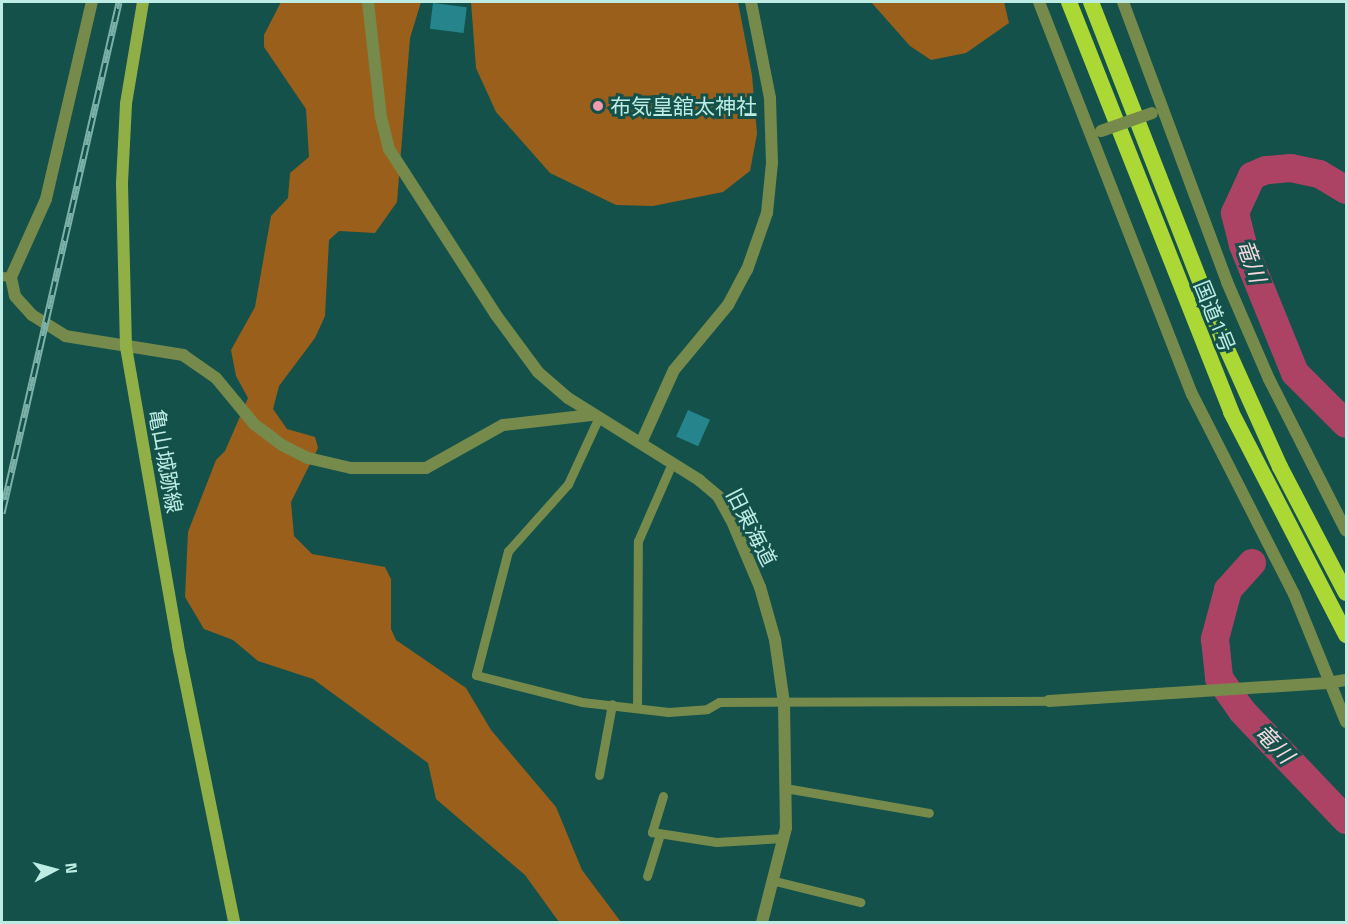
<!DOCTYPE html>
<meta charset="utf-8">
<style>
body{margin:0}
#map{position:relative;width:1348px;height:924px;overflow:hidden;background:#14514a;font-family:"Titillium Web","Noto Sans JP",sans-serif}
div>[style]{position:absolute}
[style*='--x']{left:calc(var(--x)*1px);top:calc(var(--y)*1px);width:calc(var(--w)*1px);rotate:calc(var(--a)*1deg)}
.green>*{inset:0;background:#9a5f1b}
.river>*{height:28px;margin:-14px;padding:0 14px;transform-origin:14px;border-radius:14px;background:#ad4364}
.building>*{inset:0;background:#26848c;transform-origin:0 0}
.service>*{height:9px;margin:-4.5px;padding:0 4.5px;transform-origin:4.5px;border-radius:4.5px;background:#768a4c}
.minor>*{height:12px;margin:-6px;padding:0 6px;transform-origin:6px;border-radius:6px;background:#768a4c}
.tertiary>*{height:12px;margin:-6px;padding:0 6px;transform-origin:6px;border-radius:6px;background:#768a4c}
.secondary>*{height:12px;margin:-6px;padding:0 6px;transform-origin:6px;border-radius:6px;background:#90af47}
.trunk>*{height:16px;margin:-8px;padding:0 8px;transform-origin:8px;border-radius:8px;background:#acd835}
.rail>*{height:7px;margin-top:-3.5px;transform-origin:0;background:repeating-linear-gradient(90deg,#14514a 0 14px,#7cb1a9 0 28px);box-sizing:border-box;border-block:2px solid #7cb1a9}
.minor-bridge>*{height:12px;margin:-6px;padding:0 6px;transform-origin:6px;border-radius:6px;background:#768a4c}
.dots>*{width:16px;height:16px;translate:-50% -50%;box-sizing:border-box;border:3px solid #14514a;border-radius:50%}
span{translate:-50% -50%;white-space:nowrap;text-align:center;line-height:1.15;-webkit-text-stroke:6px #14514a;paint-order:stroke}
.poi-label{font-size:21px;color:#bcece4}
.left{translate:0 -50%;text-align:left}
.street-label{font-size:21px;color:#bcece4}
.water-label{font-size:22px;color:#f7d8df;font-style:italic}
.frame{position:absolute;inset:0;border:3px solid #bcece4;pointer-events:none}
.north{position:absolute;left:24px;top:840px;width:60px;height:60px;-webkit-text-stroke:4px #14514a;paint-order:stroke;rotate:84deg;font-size:16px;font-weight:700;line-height:24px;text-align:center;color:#bcece4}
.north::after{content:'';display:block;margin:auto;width:21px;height:27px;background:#bcece4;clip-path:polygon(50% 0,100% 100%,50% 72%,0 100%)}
</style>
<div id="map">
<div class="green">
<i style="clip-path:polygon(281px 2px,421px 2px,410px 38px,397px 202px,375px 233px,339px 231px,329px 240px,325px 316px,315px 338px,279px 386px,273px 409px,287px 429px,315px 437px,318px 448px,291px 502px,294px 536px,312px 554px,385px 567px,391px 579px,391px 629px,396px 640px,466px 688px,491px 730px,556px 807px,582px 870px,621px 922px,559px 922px,525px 875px,436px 799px,428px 763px,313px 679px,258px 661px,233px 640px,204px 629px,185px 597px,188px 532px,216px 460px,225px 451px,248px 398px,236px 376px,231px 350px,255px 307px,271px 216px,288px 198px,290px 173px,309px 157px,306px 109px,264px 47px,264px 35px)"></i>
<i style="clip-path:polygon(471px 2px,738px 2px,752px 75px,757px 134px,750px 171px,723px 192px,653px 206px,616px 205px,550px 173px,496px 112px,476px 68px)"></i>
<i style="clip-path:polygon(871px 2px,1004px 2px,1009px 23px,966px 53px,931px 60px,910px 46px)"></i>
</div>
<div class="river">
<i style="--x:1346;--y:190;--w:31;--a:-149"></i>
<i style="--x:1319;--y:174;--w:29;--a:-168"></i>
<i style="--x:1291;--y:168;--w:25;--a:175"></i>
<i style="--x:1266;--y:170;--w:15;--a:157"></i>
<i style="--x:1252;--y:176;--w:41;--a:114.7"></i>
<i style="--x:1235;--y:213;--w:33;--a:76"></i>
<i style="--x:1243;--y:245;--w:138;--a:67.9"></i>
<i style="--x:1295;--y:373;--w:72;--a:45"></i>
<i style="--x:1252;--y:563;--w:36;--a:132"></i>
<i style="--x:1228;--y:590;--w:51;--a:104.9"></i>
<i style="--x:1215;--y:639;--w:39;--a:84"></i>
<i style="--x:1219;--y:678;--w:40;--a:55.1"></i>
<i style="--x:1242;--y:711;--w:151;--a:46.3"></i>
</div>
<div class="building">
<i style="left:433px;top:3px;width:34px;height:26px;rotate:7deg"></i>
<i style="left:688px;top:410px;width:24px;height:29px;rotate:24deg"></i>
</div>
<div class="service">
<i style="--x:2;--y:276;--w:9;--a:6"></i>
<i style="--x:598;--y:419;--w:72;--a:114.8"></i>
<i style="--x:568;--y:484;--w:90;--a:131.8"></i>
<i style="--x:508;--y:551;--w:128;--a:104.5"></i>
<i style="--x:476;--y:675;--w:109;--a:14.3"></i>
<i style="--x:582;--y:702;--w:87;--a:6.6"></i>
<i style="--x:668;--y:712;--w:39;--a:-4"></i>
<i style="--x:707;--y:709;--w:14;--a:-30"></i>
<i style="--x:719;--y:702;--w:330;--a:-0.2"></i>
<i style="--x:637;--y:707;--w:166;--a:-89.7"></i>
<i style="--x:638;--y:541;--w:85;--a:-66.4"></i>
<i style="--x:599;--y:775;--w:72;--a:-79.6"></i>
<i style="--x:785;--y:788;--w:146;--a:9.8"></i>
<i style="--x:663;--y:796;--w:38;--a:107"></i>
<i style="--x:652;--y:832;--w:65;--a:8.9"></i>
<i style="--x:716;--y:842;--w:68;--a:-3.4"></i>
<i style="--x:647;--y:876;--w:44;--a:-72.8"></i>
<i style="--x:775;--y:881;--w:88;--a:13.9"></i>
</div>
<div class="minor">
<i style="--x:368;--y:2;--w:116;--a:83.6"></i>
<i style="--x:381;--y:117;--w:33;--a:76"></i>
<i style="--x:389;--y:149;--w:197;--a:57.2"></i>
<i style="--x:496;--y:315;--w:71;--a:53.6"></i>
<i style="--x:538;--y:372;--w:40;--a:41"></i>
<i style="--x:568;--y:398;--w:155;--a:32"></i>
<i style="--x:699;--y:480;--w:25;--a:40"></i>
<i style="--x:718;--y:496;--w:26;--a:61"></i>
<i style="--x:731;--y:519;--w:74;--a:66.9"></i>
<i style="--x:760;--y:587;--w:55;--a:74.2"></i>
<i style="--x:775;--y:640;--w:64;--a:81.9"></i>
<i style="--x:784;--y:703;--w:125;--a:89.1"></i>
<i style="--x:786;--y:828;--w:97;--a:104.3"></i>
<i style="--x:1039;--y:2;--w:421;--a:68.7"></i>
<i style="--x:1192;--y:394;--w:225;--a:63"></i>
<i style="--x:1294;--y:594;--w:138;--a:67.9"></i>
<i style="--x:1123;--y:2;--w:299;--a:69.6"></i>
<i style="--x:1227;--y:282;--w:106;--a:66.6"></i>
<i style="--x:1269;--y:379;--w:170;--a:63.1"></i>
<i style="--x:32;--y:315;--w:25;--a:-132"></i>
<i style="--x:15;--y:296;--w:19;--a:-102"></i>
<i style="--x:11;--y:277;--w:85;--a:-65.8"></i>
<i style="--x:46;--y:199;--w:202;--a:-76.9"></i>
<i style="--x:216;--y:378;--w:60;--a:50.4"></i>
<i style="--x:254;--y:424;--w:35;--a:37"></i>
<i style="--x:282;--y:445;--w:29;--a:27"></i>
<i style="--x:308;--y:458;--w:44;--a:13.1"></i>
<i style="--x:351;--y:468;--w:75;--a:0"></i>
<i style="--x:426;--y:468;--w:88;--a:-29.2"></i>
<i style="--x:503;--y:425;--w:89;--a:-6.5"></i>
<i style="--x:641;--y:443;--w:80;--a:-65.7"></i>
<i style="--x:674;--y:370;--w:85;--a:-50.3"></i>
<i style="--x:728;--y:305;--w:40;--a:-62"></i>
<i style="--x:747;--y:270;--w:60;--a:-70.7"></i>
<i style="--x:767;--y:213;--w:50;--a:-84.3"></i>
<i style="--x:772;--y:163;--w:65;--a:-91.8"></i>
<i style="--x:770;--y:98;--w:98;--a:-101.2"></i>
<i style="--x:1049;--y:701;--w:279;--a:-3.7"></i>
</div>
<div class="tertiary">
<i style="--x:32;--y:315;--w:39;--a:32"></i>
<i style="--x:65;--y:336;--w:120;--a:9.1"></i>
<i style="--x:183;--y:355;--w:40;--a:34.9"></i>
<i style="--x:1327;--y:683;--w:19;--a:-9"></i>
</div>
<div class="secondary">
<i style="--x:143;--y:2;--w:103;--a:99.5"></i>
<i style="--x:126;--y:104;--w:80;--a:92.9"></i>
<i style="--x:122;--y:184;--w:163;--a:88.6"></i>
<i style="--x:126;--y:347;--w:303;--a:80.1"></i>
<i style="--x:178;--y:646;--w:282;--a:78.5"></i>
</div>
<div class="trunk">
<i style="--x:1069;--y:2;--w:441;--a:68.4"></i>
<i style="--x:1231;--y:412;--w:251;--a:62.7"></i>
<i style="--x:1091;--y:2;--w:361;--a:68.7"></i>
<i style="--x:1222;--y:338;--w:141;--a:65.8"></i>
<i style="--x:1280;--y:467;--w:142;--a:62.4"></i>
</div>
<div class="rail">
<i style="--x:2;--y:513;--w:524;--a:-77.1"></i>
</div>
<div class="minor-bridge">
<i style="--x:1101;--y:131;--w:54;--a:-19.4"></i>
</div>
<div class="dots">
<i style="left:598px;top:106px;background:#f29aaf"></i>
</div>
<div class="poi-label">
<span class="left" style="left:610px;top:106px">布気皇舘太神社</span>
</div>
<div class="street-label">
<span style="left:1215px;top:316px;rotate:68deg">国道1号</span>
<span style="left:166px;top:461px;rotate:80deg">亀山城跡線</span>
<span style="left:752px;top:527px;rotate:63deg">旧東海道</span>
</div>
<div class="water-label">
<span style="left:1251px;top:261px;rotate:70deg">竜川</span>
<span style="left:1274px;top:744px;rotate:46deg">竜川</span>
</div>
<div class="frame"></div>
<div class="north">N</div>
</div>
